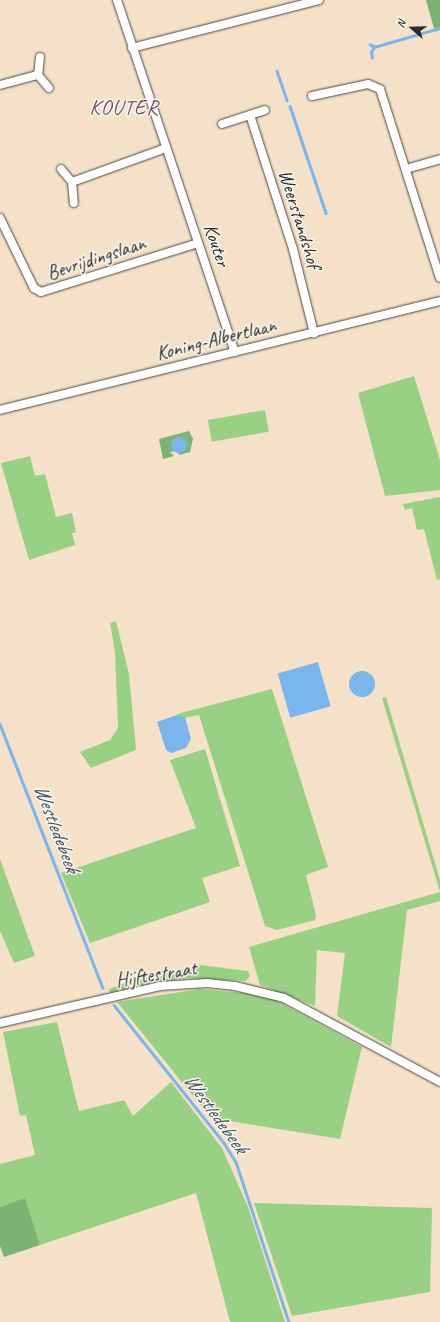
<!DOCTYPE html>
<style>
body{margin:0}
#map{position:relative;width:440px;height:1322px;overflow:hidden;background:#f4e1c7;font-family:Caveat,sans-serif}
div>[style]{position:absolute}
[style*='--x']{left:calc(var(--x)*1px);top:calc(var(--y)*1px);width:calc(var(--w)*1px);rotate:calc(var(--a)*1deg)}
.green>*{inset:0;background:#99d184;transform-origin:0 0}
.forest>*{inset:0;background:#7ab372}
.water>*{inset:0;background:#7ab6ec;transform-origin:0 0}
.round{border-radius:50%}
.stream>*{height:2.5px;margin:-1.25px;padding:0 1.25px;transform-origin:1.25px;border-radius:1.25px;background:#7ab6ec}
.roads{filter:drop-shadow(0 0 1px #494642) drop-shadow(0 0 1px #494642)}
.minor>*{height:8px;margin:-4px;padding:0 4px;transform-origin:4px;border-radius:4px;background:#fff}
span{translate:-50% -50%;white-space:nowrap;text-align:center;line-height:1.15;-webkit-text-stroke:3px #fbf7ec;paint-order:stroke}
.street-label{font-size:20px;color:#2b2b2b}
.neighbourhood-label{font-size:21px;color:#645568;letter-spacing:1px}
.water-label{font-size:21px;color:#435565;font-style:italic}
.north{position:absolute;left:392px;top:8px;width:40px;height:40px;-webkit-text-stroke:3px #fbf7ec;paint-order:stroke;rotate:290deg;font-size:11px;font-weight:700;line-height:16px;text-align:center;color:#2b2b2b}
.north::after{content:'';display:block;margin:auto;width:14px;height:18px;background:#2b2b2b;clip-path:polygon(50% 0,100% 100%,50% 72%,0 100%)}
</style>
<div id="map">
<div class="green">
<i style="clip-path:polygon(414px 376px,440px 460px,440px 490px,385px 496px,358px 393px)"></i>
<i style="left:265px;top:410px;width:22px;height:58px;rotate:80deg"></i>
<i style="clip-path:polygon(30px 456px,35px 476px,45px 474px,56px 517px,72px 513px,76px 532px,72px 533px,75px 545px,29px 560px,1px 463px)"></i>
<i style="clip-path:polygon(440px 497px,440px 579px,437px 580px,424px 529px,417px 530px,412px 508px,405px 510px,403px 504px)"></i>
<i style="clip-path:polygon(116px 621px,129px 674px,136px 750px,91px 768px,80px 752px,110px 740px,118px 728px,115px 652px,110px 623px)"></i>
<i style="clip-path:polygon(272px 689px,328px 867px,306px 875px,316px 915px,315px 920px,277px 930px,265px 926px,199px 715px,179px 719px,177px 714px)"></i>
<i style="clip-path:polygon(386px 697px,440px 880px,440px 901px,407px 910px,391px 1047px,337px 1016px,345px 953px,317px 950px,315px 1006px,260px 985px,249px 947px,440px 892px,382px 698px)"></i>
<i style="clip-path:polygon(205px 749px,240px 866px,202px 878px,210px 902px,90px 943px,61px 873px,196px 828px,170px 760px)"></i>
<i style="clip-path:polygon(0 859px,35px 956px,14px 963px,0 931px)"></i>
<i style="clip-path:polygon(200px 965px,248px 971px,250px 976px,246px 981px,186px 978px,110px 993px,109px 989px,126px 983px)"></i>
<i style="clip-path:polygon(200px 989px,257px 994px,279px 1002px,362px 1047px,340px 1139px,211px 1118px,117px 1002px)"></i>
<i style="clip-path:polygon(57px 1022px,79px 1111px,124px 1100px,133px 1116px,171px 1082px,222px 1148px,248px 1207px,285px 1322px,230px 1322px,196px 1193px,40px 1245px,25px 1199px,0 1207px,0 1164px,35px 1155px,26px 1115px,20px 1116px,3px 1032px)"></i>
<i style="clip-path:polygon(254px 1203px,432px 1208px,430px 1292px,292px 1316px)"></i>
</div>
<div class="forest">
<i style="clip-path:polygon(426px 0,440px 0,440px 30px,435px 32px)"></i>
<i style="clip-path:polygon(189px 431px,193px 439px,190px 452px,179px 455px,178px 452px,186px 449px,170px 452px,174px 456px,163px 459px,159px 439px)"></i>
<i style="clip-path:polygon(25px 1198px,40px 1245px,4px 1257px,0 1246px,0 1207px)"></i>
</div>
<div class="water">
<i class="round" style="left:171px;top:437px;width:16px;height:16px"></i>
<i style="left:318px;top:662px;width:46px;height:42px;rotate:74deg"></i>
<i class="round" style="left:349px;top:671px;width:26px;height:26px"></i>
<i style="clip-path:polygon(177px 715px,185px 717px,191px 739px,186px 748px,171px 753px,166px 750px,157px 722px)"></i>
</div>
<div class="stream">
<i style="--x:370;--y:44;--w:5;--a:37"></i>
<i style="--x:372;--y:58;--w:6;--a:-99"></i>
<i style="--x:371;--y:52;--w:6;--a:-59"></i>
<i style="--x:374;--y:47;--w:69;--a:-16.1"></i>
<i style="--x:277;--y:71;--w:31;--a:71"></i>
<i style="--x:290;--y:106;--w:113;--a:71.4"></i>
<i style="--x:0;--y:724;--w:283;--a:68.7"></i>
<i style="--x:114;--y:1005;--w:176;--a:51.4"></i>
<i style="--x:224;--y:1143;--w:22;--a:58"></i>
<i style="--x:236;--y:1162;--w:169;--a:71.7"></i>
</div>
<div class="roads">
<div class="minor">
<i style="--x:117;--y:0;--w:371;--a:71.5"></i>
<i style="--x:132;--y:48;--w:193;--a:-14.4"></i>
<i style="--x:40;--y:57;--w:18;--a:96"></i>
<i style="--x:38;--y:75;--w:17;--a:50"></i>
<i style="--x:0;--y:85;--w:39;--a:-15"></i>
<i style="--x:312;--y:96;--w:57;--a:-12.1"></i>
<i style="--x:368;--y:84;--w:13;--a:23"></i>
<i style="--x:380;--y:89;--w:198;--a:72.4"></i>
<i style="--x:250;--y:115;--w:141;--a:72.2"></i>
<i style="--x:293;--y:249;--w:87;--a:76"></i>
<i style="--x:222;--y:124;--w:45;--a:-18"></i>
<i style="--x:61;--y:169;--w:17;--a:50"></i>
<i style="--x:72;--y:182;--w:21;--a:85"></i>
<i style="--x:406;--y:169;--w:35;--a:-16"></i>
<i style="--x:72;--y:182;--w:100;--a:-19.9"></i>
<i style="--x:0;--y:218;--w:78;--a:64.1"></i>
<i style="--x:34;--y:288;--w:8;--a:30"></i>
<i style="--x:41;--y:292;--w:164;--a:-17.3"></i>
<i style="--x:0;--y:410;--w:453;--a:-13.9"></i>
<i style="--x:0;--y:1023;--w:164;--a:-13"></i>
<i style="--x:160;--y:986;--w:47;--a:-3.7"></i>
<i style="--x:207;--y:983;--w:28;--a:6"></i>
<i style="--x:235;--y:986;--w:50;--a:13.8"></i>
<i style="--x:284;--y:998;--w:177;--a:28.3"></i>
</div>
</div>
<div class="street-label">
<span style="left:300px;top:219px;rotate:73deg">Weerstandshof</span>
<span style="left:217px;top:245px;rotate:71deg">Kouter</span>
<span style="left:96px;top:258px;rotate:-18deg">Bevrijdingslaan</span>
<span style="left:216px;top:339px;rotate:-14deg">Koning-Albertlaan</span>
<span style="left:156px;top:974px;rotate:-9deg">Hijftestraat</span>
</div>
<div class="neighbourhood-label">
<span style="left:124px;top:107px">KOUTER</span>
</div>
<div class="water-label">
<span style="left:57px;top:828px;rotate:69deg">Westledebeek</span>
<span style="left:216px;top:1113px;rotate:54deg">Westledebeek</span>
</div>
<div class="north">N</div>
</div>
